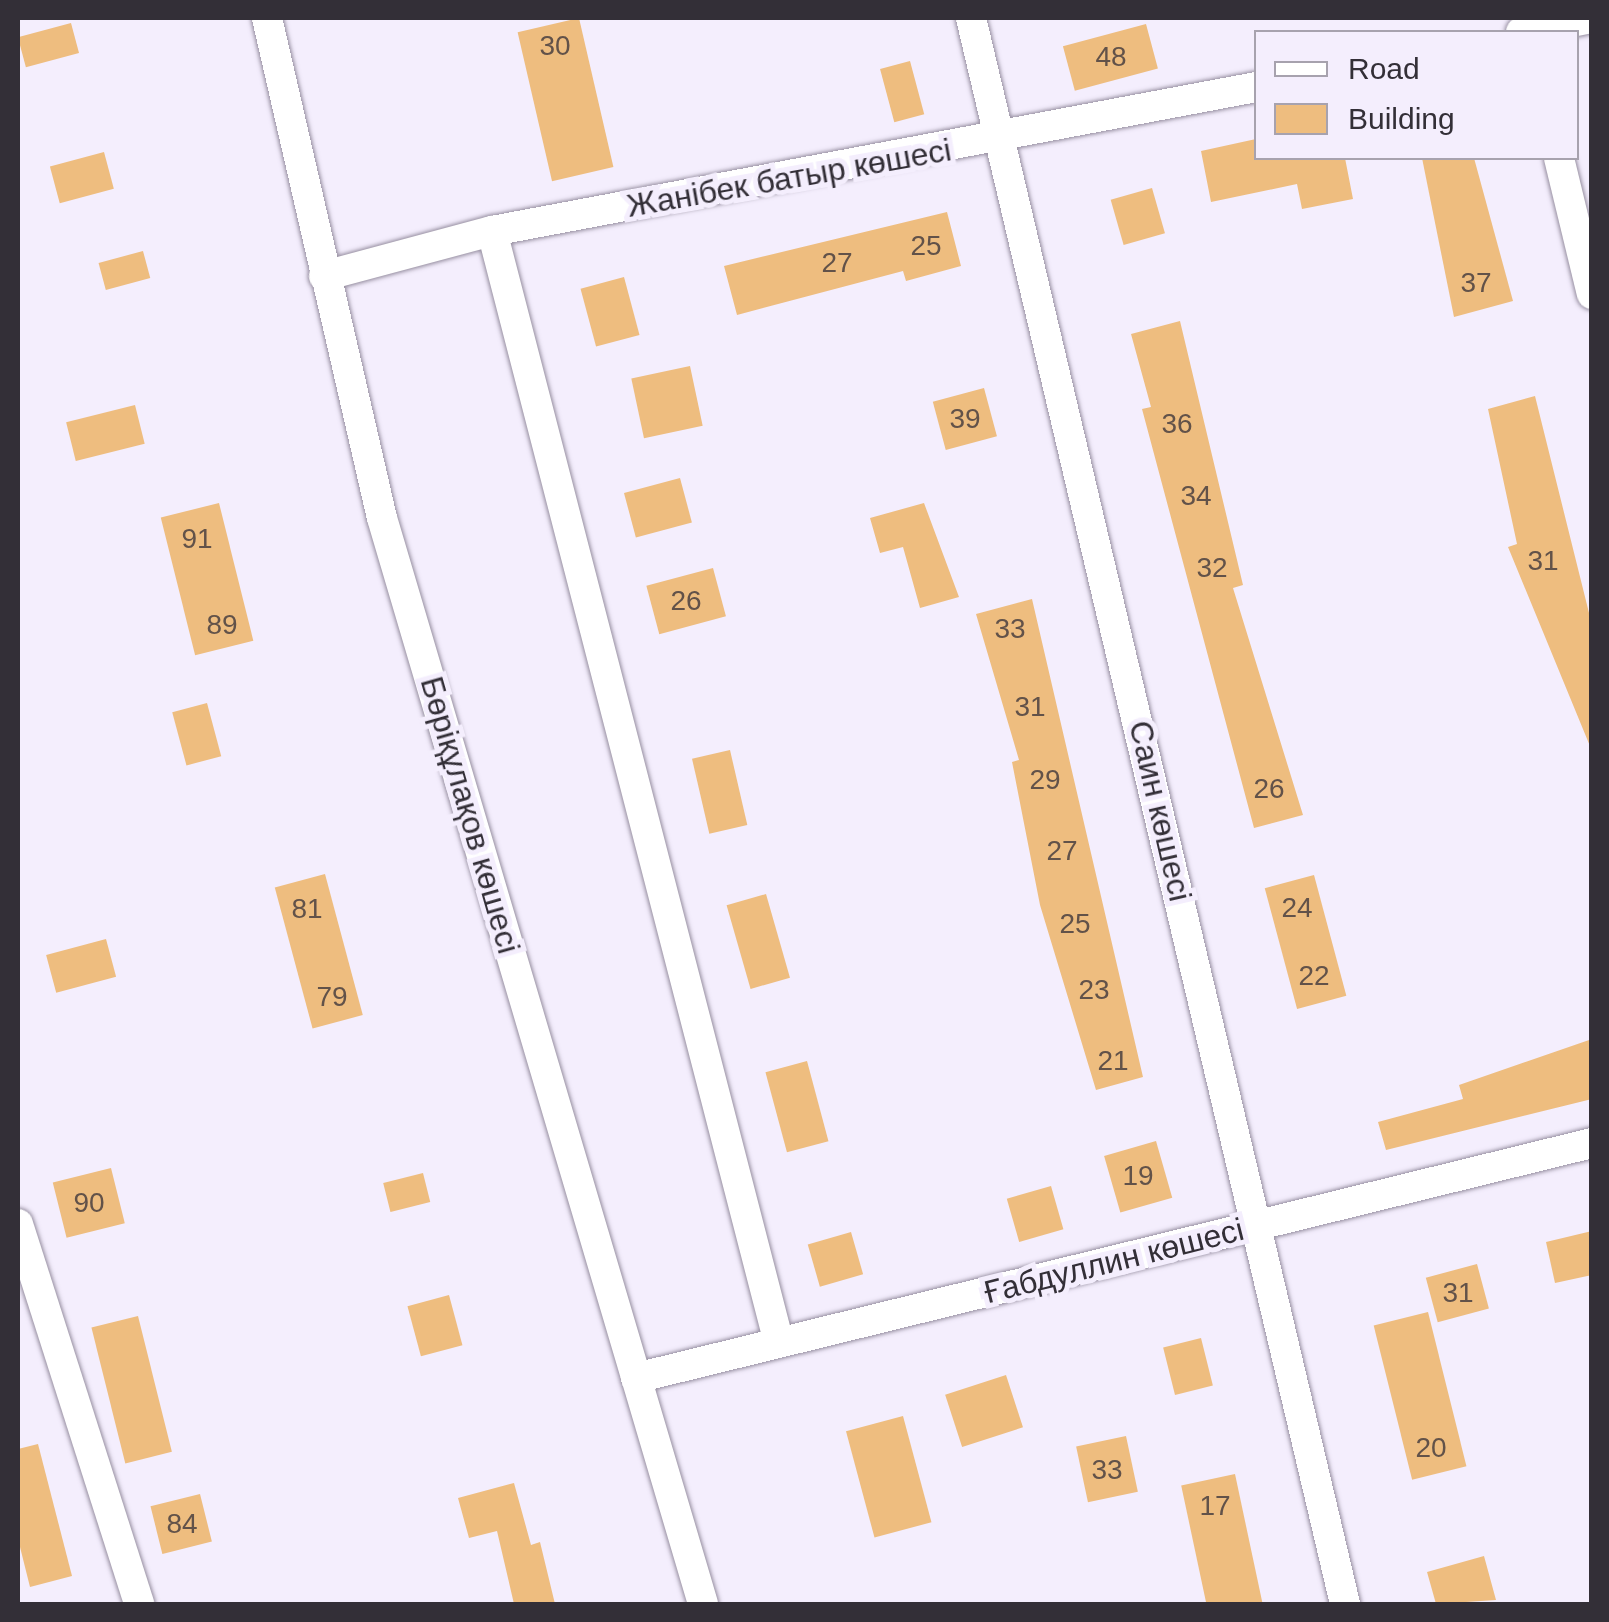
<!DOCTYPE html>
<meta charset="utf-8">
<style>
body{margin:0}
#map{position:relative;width:1609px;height:1622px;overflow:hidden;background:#f4eefd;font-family:Arial,sans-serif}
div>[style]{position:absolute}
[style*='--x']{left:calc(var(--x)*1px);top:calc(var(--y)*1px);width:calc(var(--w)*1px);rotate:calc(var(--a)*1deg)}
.building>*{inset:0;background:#eebd7f;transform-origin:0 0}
.roads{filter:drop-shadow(0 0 2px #978fa1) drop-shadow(0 0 2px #978fa1)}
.minor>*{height:30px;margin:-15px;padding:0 15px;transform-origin:15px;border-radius:15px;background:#fff}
span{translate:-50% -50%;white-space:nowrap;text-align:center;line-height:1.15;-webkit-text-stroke:10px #f4eefd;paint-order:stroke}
.number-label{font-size:28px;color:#625249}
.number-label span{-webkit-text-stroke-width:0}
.street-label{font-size:32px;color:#332f37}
.frame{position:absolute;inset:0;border:20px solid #332f37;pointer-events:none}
.legend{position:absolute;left:1254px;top:30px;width:325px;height:130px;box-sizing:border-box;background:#f4eefd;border:2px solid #a7a2ae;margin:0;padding:12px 18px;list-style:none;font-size:30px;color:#332f37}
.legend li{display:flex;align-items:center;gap:20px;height:50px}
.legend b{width:50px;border:2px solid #a7a2ae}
</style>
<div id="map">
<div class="building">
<i style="left:579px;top:18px;width:153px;height:63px;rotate:77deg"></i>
<i style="left:71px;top:23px;width:31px;height:55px;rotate:75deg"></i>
<i style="left:1146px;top:24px;width:46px;height:86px;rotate:75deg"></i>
<i style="left:910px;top:61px;width:55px;height:31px;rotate:75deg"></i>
<i style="clip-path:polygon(1256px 139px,1256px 158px,1345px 158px,1353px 199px,1302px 209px,1297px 184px,1211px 202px,1201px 151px)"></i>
<i style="left:104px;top:152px;width:38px;height:56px;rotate:75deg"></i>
<i style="clip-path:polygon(1422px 158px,1474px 158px,1513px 301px,1454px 317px)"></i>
<i style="left:1152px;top:188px;width:47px;height:43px;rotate:74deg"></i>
<i style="clip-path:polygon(947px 212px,961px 266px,906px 281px,903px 271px,737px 315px,724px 266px)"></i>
<i style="left:143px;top:251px;width:28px;height:46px;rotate:75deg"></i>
<i style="left:624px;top:277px;width:60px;height:45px;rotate:75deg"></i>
<i style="clip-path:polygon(1180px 321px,1243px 585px,1233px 588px,1303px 815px,1254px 828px,1142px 409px,1151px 407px,1131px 334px)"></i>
<i style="left:690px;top:366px;width:61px;height:60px;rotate:78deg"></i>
<i style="left:984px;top:388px;width:50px;height:53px;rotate:75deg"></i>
<i style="clip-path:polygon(1535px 396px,1592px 625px,1592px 751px,1508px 547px,1517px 544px,1488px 409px)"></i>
<i style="left:135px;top:405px;width:40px;height:71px;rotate:76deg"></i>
<i style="left:680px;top:478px;width:46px;height:58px;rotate:75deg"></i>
<i style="left:219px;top:503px;width:142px;height:60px;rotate:76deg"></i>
<i style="clip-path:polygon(924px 503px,959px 597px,920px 608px,903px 547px,880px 553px,870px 518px)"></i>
<i style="left:713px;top:568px;width:50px;height:69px;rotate:75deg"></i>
<i style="clip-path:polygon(1032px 599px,1143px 1077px,1096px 1090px,1040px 905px,1012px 762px,1019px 760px,976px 614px)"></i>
<i style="left:207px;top:703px;width:55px;height:36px;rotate:75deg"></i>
<i style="left:730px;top:750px;width:77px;height:39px;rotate:77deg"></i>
<i style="left:325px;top:874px;width:146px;height:52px;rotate:75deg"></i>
<i style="left:1314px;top:875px;width:125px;height:51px;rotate:75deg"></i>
<i style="left:766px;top:894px;width:87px;height:41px;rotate:74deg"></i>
<i style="left:106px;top:939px;width:39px;height:62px;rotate:75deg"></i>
<i style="clip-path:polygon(1592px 1039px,1592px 1099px,1386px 1150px,1378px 1122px,1463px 1099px,1459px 1085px)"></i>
<i style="left:807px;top:1061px;width:83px;height:43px;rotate:75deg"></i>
<i style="left:1156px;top:1141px;width:59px;height:54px;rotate:74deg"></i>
<i style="left:111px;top:1168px;width:57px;height:60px;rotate:76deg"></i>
<i style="left:423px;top:1173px;width:30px;height:41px;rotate:76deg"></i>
<i style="left:1051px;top:1186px;width:45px;height:46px;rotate:74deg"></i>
<i style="clip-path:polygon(1592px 1231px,1592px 1275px,1555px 1283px,1546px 1242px)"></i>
<i style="left:851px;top:1232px;width:44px;height:45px;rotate:74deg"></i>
<i style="left:1477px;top:1264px;width:46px;height:53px;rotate:75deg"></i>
<i style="left:449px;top:1295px;width:52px;height:43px;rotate:75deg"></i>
<i style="left:1428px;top:1312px;width:159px;height:56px;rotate:76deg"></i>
<i style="left:138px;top:1316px;width:140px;height:48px;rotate:76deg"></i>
<i style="left:1201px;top:1338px;width:49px;height:39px;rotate:76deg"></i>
<i style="left:1006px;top:1375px;width:55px;height:64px;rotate:72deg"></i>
<i style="left:903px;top:1416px;width:110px;height:59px;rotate:75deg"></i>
<i style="left:1126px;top:1436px;width:57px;height:51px;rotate:78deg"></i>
<i style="clip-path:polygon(38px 1444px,72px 1576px,30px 1587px,18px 1539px,18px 1449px)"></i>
<i style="left:1235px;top:1474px;width:133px;height:55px;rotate:78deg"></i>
<i style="clip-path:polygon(514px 1483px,531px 1545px,540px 1542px,555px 1604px,514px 1604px,497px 1531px,469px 1538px,458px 1498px)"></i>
<i style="left:200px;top:1494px;width:49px;height:51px;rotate:76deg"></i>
<i style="clip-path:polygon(1484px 1556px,1496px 1600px,1436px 1604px,1427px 1572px)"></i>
</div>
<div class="roads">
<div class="minor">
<i style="--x:267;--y:18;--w:513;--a:77.05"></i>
<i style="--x:382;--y:518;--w:1132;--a:73.53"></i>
<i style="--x:971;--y:18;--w:1630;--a:76.73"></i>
<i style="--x:1521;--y:32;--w:72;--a:-11.2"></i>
<i style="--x:1559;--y:158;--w:140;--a:76.4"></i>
<i style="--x:492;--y:231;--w:1148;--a:75.53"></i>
<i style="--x:324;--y:276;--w:174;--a:-15"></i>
<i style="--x:492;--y:231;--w:777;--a:-10.67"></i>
<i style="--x:18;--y:1224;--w:399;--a:72.3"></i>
<i style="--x:636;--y:1378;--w:984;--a:-13.81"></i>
</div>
</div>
<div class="number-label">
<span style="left:555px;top:46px">30</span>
<span style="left:1111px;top:57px">48</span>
<span style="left:926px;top:246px">25</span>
<span style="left:837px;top:263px">27</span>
<span style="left:1476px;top:283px">37</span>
<span style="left:965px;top:419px">39</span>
<span style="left:1177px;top:424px">36</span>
<span style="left:1196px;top:496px">34</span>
<span style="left:197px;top:539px">91</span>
<span style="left:1543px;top:561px">31</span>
<span style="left:1212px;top:568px">32</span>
<span style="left:686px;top:601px">26</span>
<span style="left:222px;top:625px">89</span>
<span style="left:1010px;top:629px">33</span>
<span style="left:1030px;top:707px">31</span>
<span style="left:1045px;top:780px">29</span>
<span style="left:1269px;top:789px">26</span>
<span style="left:1062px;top:851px">27</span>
<span style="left:1297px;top:908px">24</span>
<span style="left:307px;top:909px">81</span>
<span style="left:1075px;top:924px">25</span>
<span style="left:1314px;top:976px">22</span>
<span style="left:1094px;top:990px">23</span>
<span style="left:332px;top:997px">79</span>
<span style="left:1113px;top:1061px">21</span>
<span style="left:1138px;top:1176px">19</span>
<span style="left:89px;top:1203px">90</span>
<span style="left:1458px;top:1293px">31</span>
<span style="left:1431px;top:1448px">20</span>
<span style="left:1107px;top:1470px">33</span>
<span style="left:1215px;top:1506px">17</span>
<span style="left:182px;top:1524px">84</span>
</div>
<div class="street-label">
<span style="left:789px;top:178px;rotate:-10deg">Жанібек батыр көшесі</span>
<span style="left:1160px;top:811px;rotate:77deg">Саин көшесі</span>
<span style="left:470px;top:815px;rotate:74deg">Бөріқұлақов көшесі</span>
<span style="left:1114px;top:1261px;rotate:-14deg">Ғабдуллин көшесі</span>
</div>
<div class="frame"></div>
<ul class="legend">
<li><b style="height:12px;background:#fff"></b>Road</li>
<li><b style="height:28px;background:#eebd7f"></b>Building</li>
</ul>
</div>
